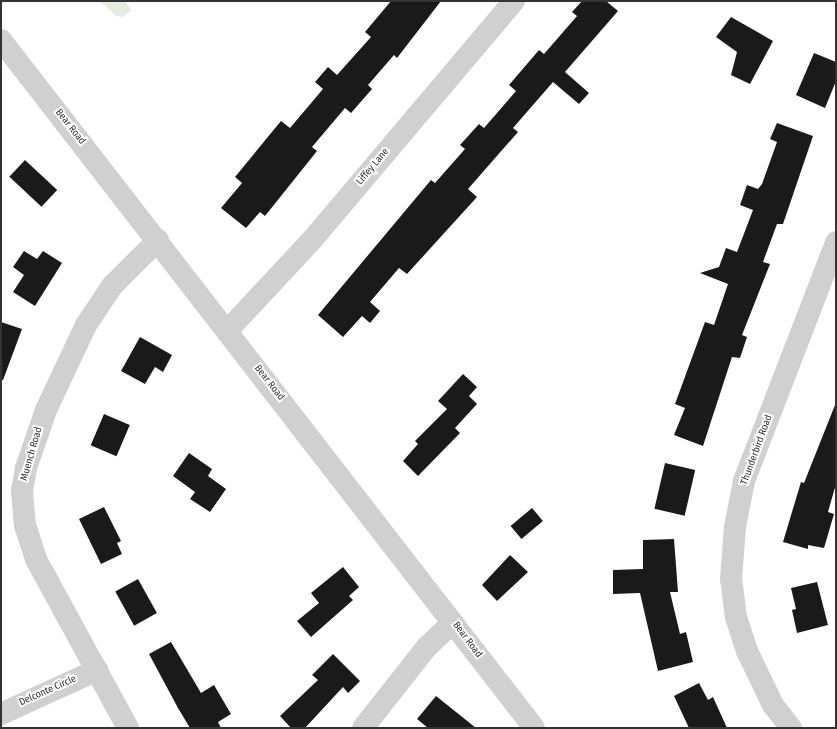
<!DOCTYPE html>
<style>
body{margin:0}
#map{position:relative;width:837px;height:729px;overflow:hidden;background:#fff;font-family:"Fira Sans Condensed",sans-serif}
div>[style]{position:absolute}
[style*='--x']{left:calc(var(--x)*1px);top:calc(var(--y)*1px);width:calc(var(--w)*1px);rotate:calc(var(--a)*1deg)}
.green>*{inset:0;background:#e6ecdf}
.building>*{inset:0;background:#1a1a1a;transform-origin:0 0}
.minor>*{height:22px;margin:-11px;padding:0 11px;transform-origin:11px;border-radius:11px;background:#d0d0d0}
span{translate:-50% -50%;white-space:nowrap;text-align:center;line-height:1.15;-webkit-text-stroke:4px #fff;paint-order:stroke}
.street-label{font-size:10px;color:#333}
.frame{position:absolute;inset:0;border:2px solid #333;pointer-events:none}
</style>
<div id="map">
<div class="green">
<i style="clip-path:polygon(100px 1px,125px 1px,132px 10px,123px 17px,116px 16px)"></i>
</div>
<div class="building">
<i style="clip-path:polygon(391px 1px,441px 1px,397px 58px,394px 55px,368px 85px,372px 89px,351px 113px,345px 108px,312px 147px,317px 151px,265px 216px,260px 212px,246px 228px,221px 208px,242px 183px,235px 177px,281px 121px,290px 128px,323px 89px,315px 82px,328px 67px,337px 75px,371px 37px,365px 32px)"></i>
<i style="clip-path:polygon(582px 1px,606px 1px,618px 11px,565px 72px,589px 93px,579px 104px,553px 82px,513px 128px,518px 132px,468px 189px,477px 197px,407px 274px,399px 268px,370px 302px,380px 311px,370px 323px,362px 316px,343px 337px,318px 315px,431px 180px,435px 183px,465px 149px,460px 145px,479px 124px,484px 128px,516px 91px,509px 85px,539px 50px,544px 54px,577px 16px,572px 12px)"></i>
<i style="clip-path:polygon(731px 17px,773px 41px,750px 84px,731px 75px,737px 52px,716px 37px)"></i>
<i style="clip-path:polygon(814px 53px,836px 62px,836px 81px,825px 108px,796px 95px)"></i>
<i style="clip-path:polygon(777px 123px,813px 136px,783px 224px,777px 224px,763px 262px,770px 264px,742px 335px,747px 337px,740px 358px,732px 357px,703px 446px,674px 435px,685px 408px,675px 404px,705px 322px,714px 325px,728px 284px,700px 273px,719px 267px,726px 248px,737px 252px,753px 210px,740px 205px,747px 185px,758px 189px,762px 184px,777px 142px,770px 139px)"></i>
<i style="left:25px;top:160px;width:44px;height:23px;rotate:43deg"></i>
<i style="clip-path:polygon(24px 251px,37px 259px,43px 251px,62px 263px,35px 306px,13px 292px,24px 275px,13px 267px)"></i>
<i style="clip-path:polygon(1px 322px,22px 329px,3px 380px,1px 380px)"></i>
<i style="clip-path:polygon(140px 337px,172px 355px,163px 372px,155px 367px,145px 384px,121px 371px)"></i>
<i style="clip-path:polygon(463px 374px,477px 387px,469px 396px,477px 404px,455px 428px,460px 433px,418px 476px,403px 461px,418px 444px,415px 441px,447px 409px,438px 401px)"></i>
<i style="clip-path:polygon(835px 405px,836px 484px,828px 512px,834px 514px,824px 548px,808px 545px,808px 549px,783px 542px,801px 482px,804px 483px)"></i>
<i style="left:104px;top:414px;width:28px;height:34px;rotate:23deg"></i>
<i style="clip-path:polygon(189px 453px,212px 469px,208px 476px,226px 489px,210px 512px,190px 499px,195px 492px,173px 476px)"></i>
<i style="left:665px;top:463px;width:31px;height:47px;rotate:13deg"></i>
<i style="clip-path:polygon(104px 507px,121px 541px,117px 543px,122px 554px,101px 564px,79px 519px)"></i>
<i style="left:532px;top:508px;width:17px;height:28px;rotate:50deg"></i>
<i style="clip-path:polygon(674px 539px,678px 592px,670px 592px,680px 634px,686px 632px,693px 662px,658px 671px,640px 593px,613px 594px,613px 570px,643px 569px,643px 540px)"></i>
<i style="clip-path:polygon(510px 555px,528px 572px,497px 601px,482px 585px)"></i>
<i style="clip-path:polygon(343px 567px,359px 587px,349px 596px,353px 600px,311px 637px,297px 621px,319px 603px,311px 593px)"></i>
<i style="left:138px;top:579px;width:39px;height:26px;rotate:61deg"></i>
<i style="clip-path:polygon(817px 582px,828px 625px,797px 633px,792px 610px,796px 609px,791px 588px)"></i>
<i style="clip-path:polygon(171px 642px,201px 693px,214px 685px,231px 714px,218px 722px,221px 728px,190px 728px,178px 708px,149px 654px)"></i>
<i style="clip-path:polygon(333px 654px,360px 681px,348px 693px,343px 687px,305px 728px,291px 728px,280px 716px,318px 680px,312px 675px)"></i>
<i style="clip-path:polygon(699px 683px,708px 700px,713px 697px,727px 728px,689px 728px,674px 696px)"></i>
<i style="clip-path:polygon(436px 696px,476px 728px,428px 728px,417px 719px)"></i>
</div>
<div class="minor">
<i style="--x:1;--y:40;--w:870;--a:52.23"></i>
<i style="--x:228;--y:330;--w:123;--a:-47"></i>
<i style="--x:312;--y:240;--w:313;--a:-49.8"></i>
<i style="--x:1;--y:714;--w:106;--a:-24.6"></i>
<i style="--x:128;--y:728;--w:192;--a:-118.6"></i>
<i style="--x:36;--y:559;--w:35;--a:-108"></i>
<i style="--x:25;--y:526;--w:35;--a:-95"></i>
<i style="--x:22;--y:491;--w:23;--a:-80"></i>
<i style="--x:26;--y:468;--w:61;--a:-71"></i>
<i style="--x:46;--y:410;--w:94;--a:-64.8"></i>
<i style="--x:86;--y:325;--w:47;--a:-56.3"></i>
<i style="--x:112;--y:286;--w:65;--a:-45"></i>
<i style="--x:363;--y:728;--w:102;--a:-51.8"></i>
<i style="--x:426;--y:648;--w:37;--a:-44"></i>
<i style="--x:791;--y:728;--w:29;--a:-128"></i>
<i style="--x:773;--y:705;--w:60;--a:-115.7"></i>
<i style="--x:747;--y:651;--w:35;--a:-108"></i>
<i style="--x:736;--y:618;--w:39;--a:-97"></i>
<i style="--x:731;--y:579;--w:52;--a:-85.6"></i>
<i style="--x:735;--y:527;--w:47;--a:-78.9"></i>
<i style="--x:744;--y:481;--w:256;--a:-68.9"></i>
</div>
<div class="street-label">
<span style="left:70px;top:127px;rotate:52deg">Bear Road</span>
<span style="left:373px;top:167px;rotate:-50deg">Liffey Lane</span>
<span style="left:269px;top:383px;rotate:52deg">Bear Road</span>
<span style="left:757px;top:450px;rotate:-70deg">Thunderbird Road</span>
<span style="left:32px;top:454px;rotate:-74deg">Muench Road</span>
<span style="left:467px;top:640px;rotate:53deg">Bear Road</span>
<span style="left:48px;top:691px;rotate:-24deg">Delconte Circle</span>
</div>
<div class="frame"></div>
</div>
